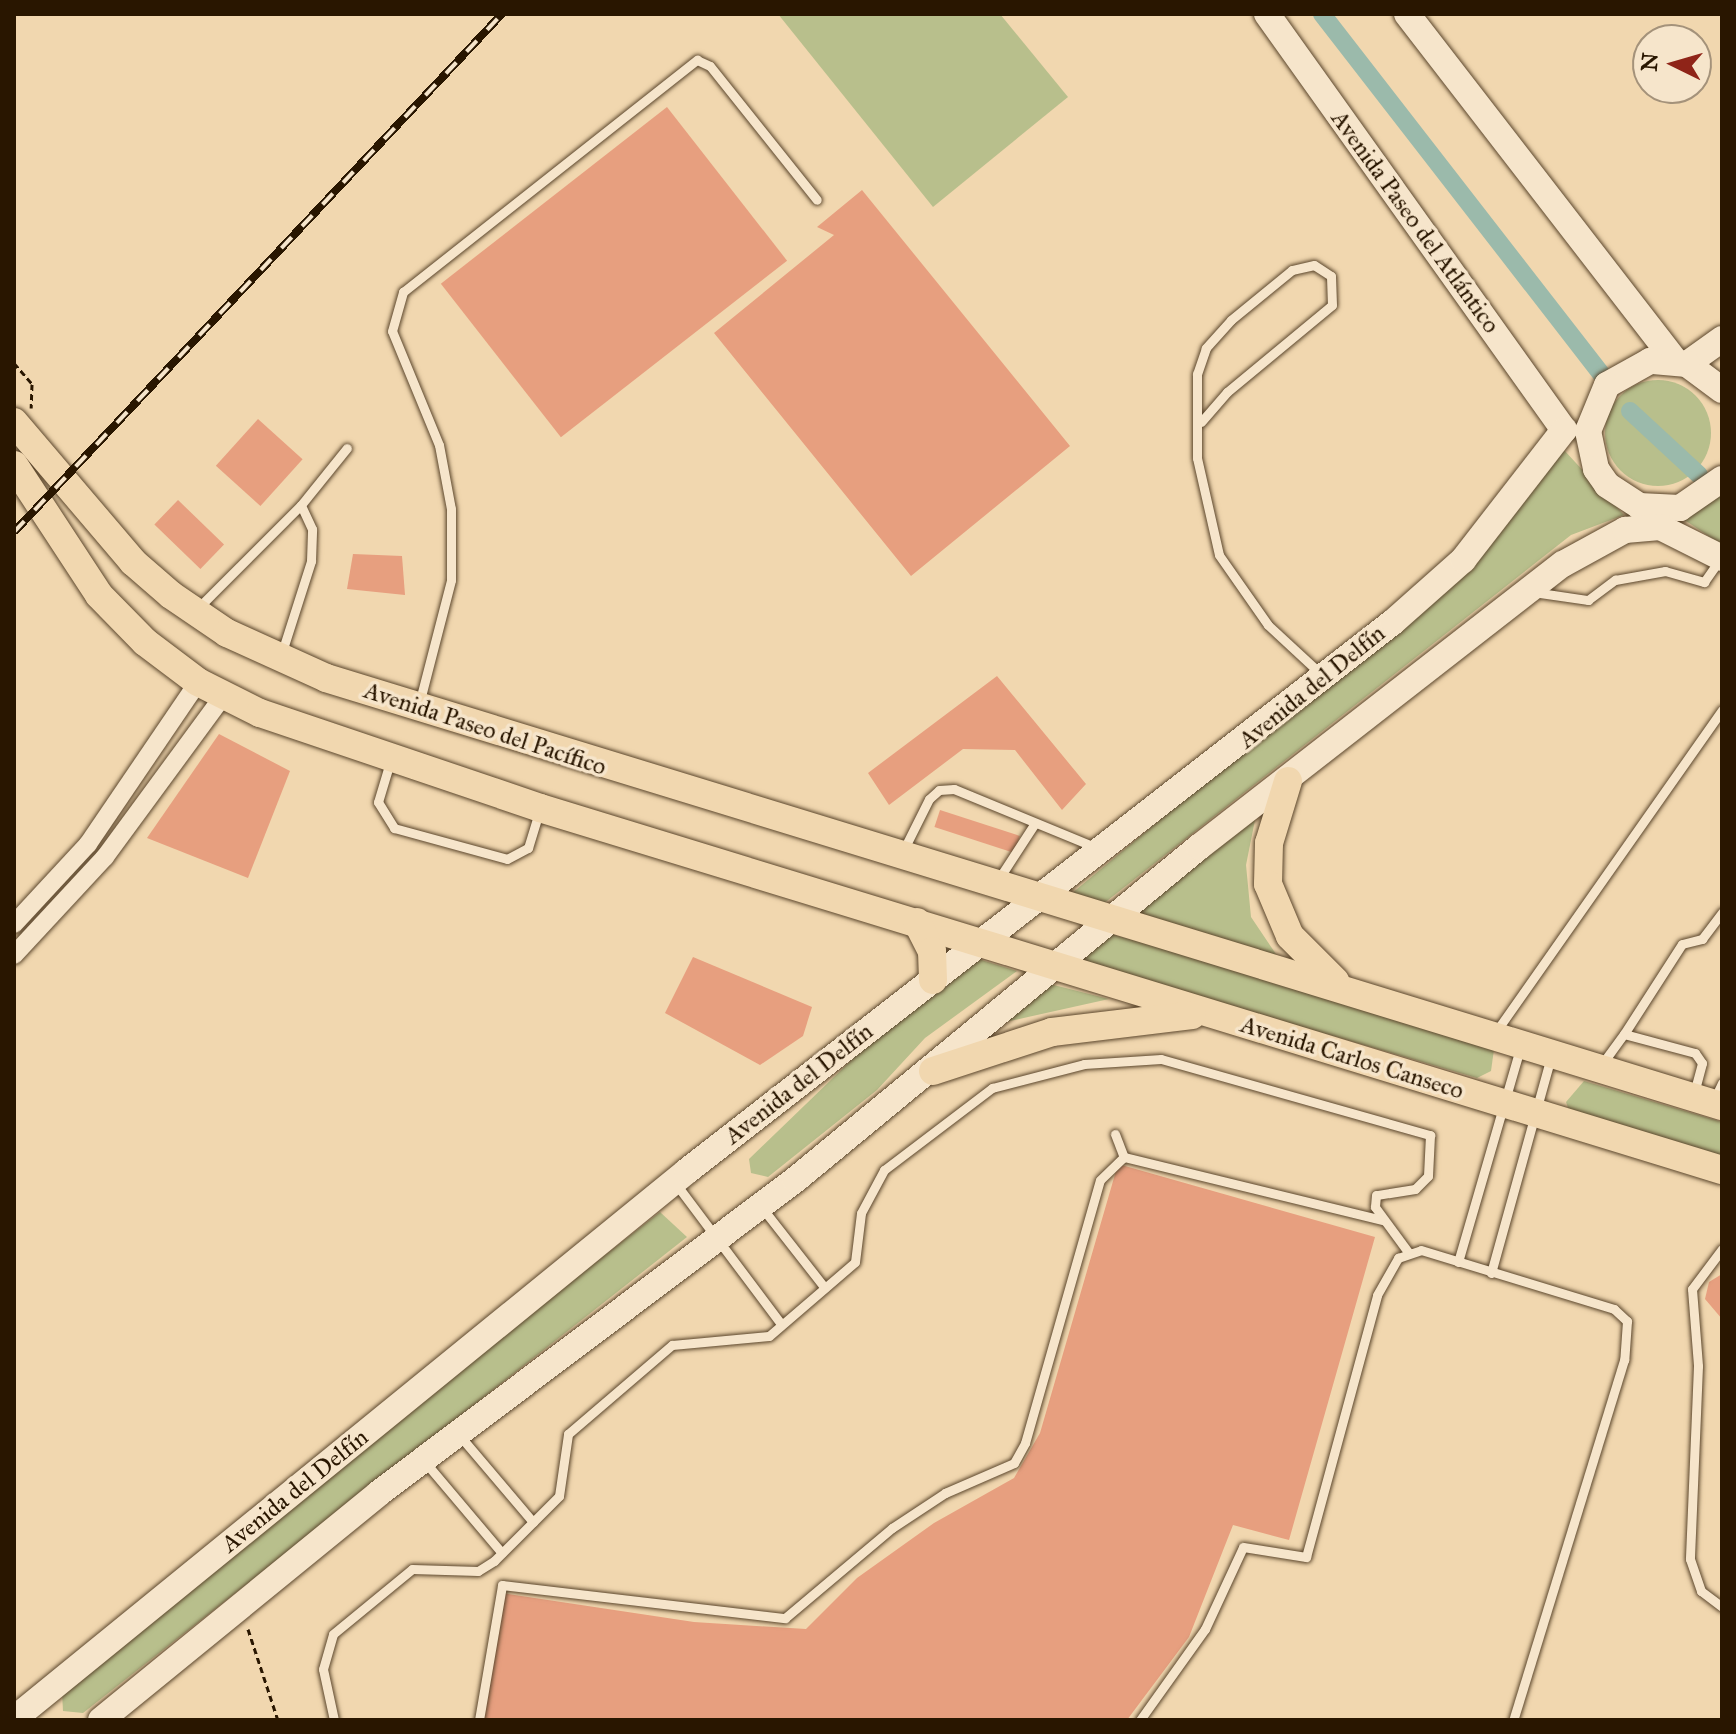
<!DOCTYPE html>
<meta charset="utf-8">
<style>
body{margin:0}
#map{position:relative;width:1736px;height:1734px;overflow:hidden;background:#f1d7af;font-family:"IM FELL Great Primer",serif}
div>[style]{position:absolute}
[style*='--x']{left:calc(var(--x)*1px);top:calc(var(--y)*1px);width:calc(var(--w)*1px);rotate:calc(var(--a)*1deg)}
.green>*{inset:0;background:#b8bf8c}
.round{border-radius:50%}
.canal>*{height:18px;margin:-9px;padding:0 9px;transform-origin:9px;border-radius:9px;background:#9bbaab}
.building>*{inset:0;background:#e79f7f;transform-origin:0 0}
.path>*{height:3px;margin-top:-1.5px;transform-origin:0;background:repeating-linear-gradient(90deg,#291600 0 6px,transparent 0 10px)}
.roads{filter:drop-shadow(0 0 2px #5b462c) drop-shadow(0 0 2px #5b462c)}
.lane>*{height:9px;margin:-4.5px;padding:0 4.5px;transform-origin:4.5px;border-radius:4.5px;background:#f6e5cb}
.street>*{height:18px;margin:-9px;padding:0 9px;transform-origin:9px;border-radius:9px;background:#f6e5cb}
.secondary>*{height:26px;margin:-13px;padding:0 13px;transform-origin:13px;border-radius:13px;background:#f6e5cb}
.primary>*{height:28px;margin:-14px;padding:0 14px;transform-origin:14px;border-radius:14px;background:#f1d7af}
.rail>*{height:8px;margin-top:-4px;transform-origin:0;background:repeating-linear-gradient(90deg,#f6e5cb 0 15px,#291600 0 30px);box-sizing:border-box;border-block:2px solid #291600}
span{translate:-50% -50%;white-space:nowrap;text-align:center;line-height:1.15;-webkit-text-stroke:7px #f6e5cb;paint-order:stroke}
.street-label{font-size:24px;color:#291600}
.frame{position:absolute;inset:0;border:16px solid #291600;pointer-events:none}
.north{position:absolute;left:1632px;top:24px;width:80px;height:80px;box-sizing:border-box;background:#f6e5cb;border:2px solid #a4927a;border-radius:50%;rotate:275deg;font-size:22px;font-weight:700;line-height:32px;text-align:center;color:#291600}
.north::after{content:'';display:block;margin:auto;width:28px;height:36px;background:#8f2418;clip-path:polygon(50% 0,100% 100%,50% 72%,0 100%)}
</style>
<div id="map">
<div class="green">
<i style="clip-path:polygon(778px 14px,1000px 14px,1068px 97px,933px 207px)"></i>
<i class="round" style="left:1605px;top:380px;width:106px;height:106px"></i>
<i style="clip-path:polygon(1564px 450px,1624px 515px,1571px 535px,1098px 908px,1065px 899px,1322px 685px)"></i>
<i style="clip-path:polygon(1722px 489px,1722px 545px,1683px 519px)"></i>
<i style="clip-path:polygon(1257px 810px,1246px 865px,1251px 917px,1280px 960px,1125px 920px)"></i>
<i style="clip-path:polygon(1104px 932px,1495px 1042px,1491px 1071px,1477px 1078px,1073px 960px)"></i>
<i style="clip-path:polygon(975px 958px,1017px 971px,925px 1038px,877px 1090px,768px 1177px,751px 1173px,749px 1159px,864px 1048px)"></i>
<i style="clip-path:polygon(1042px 982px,1109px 999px,992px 1025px)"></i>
<i style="clip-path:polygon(1584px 1081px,1722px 1122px,1722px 1167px,1572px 1119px,1566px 1102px)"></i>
<i style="clip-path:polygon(660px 1212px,687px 1237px,83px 1713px,63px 1711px,62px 1692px,141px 1619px)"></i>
</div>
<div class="canal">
<i style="--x:1322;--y:14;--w:458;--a:52.2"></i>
<i style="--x:1630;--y:411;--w:94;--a:42.8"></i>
</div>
<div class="building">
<i style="left:667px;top:107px;width:195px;height:287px;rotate:52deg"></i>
<i style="clip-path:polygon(862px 190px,1070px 446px,911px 576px,714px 333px,834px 235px,817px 227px)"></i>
<i style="left:258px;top:419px;width:60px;height:63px;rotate:42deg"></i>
<i style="left:178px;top:500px;width:64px;height:34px;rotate:44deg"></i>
<i style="clip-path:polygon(353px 554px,402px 556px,405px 595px,347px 589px)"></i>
<i style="clip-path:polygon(997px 676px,1086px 784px,1062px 810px,1015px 750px,963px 749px,889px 805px,868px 773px)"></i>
<i style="clip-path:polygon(219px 734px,290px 771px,248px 878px,147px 838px)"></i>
<i style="left:940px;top:810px;width:84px;height:18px;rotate:18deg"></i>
<i style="clip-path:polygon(693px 957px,812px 1007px,803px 1036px,760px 1065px,665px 1013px)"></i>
<i style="clip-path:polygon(1118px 1164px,1375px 1237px,1289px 1540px,1233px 1525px,1189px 1637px,1127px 1720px,483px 1720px,501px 1593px,694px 1622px,806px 1629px,857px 1578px,934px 1523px,1014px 1478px,1040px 1433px)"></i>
<i style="clip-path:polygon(1722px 1274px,1722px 1319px,1705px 1299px,1709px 1282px)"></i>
</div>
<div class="path">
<i style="--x:14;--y:363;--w:28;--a:49"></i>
<i style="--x:32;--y:384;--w:24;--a:92"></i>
<i style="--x:248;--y:1629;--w:96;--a:71.8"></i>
</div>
<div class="roads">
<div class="lane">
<i style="--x:1201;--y:422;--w:40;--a:-49"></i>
<i style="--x:1227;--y:392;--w:136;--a:-39.6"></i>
<i style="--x:1332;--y:305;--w:29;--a:-92"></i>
<i style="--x:1331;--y:276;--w:20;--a:-147"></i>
<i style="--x:1314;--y:265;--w:23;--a:167"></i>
<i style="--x:1292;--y:270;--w:79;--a:140.7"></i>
<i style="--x:1231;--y:320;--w:38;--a:132"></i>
<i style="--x:1206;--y:348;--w:28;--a:109"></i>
<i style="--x:1197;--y:374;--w:84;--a:90"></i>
<i style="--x:1197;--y:458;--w:99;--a:77.2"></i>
<i style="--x:1219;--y:555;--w:85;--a:55"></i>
<i style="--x:1268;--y:625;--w:74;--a:42.8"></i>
<i style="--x:1533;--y:592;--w:56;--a:8.3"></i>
<i style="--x:1588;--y:600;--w:34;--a:-37"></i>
<i style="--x:1615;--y:580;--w:51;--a:-10.2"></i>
<i style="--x:1665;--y:571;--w:41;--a:15.8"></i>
<i style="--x:1704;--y:582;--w:28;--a:-55"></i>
<i style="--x:199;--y:607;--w:144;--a:-45"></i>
<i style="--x:282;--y:652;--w:96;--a:-72.3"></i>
<i style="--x:311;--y:561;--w:32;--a:-88"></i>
<i style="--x:312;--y:529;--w:26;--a:-115"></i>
<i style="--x:301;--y:505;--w:73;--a:-51.1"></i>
<i style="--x:419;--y:704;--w:128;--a:-75.5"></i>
<i style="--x:451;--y:580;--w:71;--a:-90"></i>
<i style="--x:451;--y:509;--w:65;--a:-100.6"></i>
<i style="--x:439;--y:445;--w:123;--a:-112.4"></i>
<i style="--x:392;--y:331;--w:41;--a:-74.2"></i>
<i style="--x:403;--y:292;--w:375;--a:-38.3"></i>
<i style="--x:697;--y:60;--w:14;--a:25"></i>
<i style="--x:710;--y:66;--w:171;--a:51.4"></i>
<i style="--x:390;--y:762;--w:42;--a:106.7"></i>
<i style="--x:378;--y:802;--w:31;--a:58"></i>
<i style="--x:394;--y:828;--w:117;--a:15.3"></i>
<i style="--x:507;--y:859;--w:24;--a:-28"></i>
<i style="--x:528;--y:848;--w:39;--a:-73"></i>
<i style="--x:902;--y:853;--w:60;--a:-63.4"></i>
<i style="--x:929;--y:799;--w:13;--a:-42"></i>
<i style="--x:939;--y:790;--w:15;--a:-4"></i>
<i style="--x:954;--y:789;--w:152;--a:22.4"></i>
<i style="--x:998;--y:880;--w:68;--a:-57"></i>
<i style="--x:1495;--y:1033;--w:395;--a:-54.9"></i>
<i style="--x:1602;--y:1064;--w:37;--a:-54"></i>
<i style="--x:1694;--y:1093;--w:31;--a:-75"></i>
<i style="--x:1702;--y:1063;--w:12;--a:-125"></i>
<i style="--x:1695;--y:1053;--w:73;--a:-165"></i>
<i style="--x:1624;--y:1034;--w:107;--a:-57.2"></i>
<i style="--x:1682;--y:944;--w:21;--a:-14"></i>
<i style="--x:1702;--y:939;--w:34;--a:-53"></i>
<i style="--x:1714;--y:1100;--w:19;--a:-65"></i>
<i style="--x:1115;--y:1134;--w:25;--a:69"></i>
<i style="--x:676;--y:1184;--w:175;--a:53.1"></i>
<i style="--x:763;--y:1209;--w:100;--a:51.9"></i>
<i style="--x:1722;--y:1249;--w:50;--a:126.9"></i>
<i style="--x:1692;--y:1289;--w:77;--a:85.5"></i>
<i style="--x:1698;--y:1366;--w:193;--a:92.4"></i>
<i style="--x:1690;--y:1559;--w:34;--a:71"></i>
<i style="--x:1701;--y:1591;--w:26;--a:37"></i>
<i style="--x:1458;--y:1262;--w:222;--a:-73.8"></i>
<i style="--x:1491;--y:1273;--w:225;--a:-74.5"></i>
<i style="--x:460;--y:1436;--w:113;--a:49.7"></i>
<i style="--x:425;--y:1462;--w:119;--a:49.8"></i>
<i style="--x:334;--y:1720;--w:52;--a:-102.2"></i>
<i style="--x:323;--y:1669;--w:36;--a:-74"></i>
<i style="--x:333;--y:1634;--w:102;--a:-39.4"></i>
<i style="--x:412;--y:1569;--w:66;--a:1.7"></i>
<i style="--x:478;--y:1571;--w:19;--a:-32"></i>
<i style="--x:494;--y:1561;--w:92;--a:-45"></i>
<i style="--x:559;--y:1496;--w:63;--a:-81.7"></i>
<i style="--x:568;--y:1434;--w:137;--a:-40.6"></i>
<i style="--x:672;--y:1345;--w:97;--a:-5.3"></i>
<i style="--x:769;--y:1336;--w:113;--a:-40.7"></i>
<i style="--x:855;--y:1262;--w:49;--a:-83"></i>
<i style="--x:861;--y:1213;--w:49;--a:-61.9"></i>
<i style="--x:884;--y:1170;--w:136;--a:-37.2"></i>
<i style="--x:992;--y:1088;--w:95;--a:-14.6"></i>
<i style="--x:1084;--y:1064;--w:77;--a:-3.7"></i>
<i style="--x:1161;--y:1059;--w:280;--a:15.8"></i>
<i style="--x:1430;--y:1135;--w:41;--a:92.8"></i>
<i style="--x:1428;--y:1176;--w:18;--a:135"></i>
<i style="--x:1415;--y:1189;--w:39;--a:171"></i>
<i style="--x:1376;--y:1195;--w:12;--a:95"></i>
<i style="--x:1375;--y:1207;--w:56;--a:53.7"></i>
<i style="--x:479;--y:1720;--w:137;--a:-80.3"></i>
<i style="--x:502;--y:1585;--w:285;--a:6.7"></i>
<i style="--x:785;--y:1618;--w:140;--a:-40.1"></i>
<i style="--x:892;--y:1528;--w:64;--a:-33.4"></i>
<i style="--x:945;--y:1493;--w:75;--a:-23.5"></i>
<i style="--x:1014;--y:1463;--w:23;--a:-61"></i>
<i style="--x:1025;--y:1443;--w:273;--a:-74.1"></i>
<i style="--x:1100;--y:1180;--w:33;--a:-44"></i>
<i style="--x:1124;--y:1157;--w:267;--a:13.7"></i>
<i style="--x:1140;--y:1720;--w:112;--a:-54.5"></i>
<i style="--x:1205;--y:1629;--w:90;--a:-65.1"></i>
<i style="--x:1243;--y:1547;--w:64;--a:9"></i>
<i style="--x:1306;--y:1557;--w:271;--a:-74.8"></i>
<i style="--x:1377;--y:1295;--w:43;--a:-60.4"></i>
<i style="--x:1398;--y:1258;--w:24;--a:-19"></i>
<i style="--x:1421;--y:1250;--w:202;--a:17"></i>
<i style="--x:1614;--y:1309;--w:18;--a:43"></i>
<i style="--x:1627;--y:1321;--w:39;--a:94"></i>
<i style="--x:1624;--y:1360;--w:377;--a:107.1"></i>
</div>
<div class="street">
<i style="--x:14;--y:924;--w:109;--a:-47.2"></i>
<i style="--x:88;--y:844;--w:196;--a:-55.8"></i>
<i style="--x:14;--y:955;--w:134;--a:-47.1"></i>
<i style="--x:105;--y:857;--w:201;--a:-53.7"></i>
</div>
<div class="secondary">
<i style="--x:1267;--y:14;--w:511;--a:54.48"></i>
<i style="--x:1407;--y:14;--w:438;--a:52.3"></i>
<i style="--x:1687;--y:364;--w:43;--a:-35.5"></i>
<i style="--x:1722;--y:390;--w:44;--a:-143.4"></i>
<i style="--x:1687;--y:364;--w:37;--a:-175"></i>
<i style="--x:1650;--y:361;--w:49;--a:150.8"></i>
<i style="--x:1607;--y:385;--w:50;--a:112.4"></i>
<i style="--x:1588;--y:431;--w:39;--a:78"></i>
<i style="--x:1596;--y:469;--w:19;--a:55"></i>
<i style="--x:1607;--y:485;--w:38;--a:33"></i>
<i style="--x:1639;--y:506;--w:41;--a:2.8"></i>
<i style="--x:1680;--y:508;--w:51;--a:-34.6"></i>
<i style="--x:1660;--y:527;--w:69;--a:26.6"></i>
<i style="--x:14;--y:1719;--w:868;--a:-39.15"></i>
<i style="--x:687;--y:1171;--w:894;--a:-37.87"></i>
<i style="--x:1393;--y:622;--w:94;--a:-41.5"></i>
<i style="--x:1463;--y:560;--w:165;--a:-52.2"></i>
<i style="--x:101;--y:1720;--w:359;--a:-39.2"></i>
<i style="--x:379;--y:1493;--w:521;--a:-36.96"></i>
<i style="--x:795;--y:1180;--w:524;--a:-39.5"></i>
<i style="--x:1199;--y:847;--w:461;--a:-37.9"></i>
<i style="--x:1563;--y:564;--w:71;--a:-28.7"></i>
<i style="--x:1625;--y:530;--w:35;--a:-5"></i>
</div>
<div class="primary">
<i style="--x:14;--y:422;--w:184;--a:49.6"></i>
<i style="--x:133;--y:562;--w:50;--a:41"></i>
<i style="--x:171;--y:595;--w:68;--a:34.2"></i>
<i style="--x:227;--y:633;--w:109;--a:24.4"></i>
<i style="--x:326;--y:678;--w:1460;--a:17.05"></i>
<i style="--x:14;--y:465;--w:155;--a:56.8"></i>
<i style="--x:99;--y:595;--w:66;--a:45.6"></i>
<i style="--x:145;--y:642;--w:66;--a:37"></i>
<i style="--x:198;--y:682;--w:69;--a:26.6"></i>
<i style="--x:260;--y:713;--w:296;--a:18.7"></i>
<i style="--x:540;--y:808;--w:1236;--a:17.03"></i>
<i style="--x:1288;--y:781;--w:65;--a:107"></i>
<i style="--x:1269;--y:843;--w:41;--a:91.4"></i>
<i style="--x:1268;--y:884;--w:56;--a:67.1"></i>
<i style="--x:1290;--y:936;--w:64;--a:45"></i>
<i style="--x:917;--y:922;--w:33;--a:63"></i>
<i style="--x:932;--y:951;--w:29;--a:88"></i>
<i style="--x:933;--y:1071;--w:125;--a:-18.1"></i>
<i style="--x:1052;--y:1032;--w:141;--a:-6.9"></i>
</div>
</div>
<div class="rail">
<i style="--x:14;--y:532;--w:712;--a:-46.71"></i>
</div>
<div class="street-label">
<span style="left:1415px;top:222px;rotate:54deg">Avenida Paseo del Atlántico</span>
<span style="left:1312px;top:687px;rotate:-39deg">Avenida del Delfín</span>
<span style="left:485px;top:729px;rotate:18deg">Avenida Paseo del Pacífico</span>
<span style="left:1352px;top:1058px;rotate:17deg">Avenida Carlos Canseco</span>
<span style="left:799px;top:1084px;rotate:-38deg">Avenida del Delfín</span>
<span style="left:295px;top:1491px;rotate:-39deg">Avenida del Delfín</span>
</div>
<div class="frame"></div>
<div class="north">N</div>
</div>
